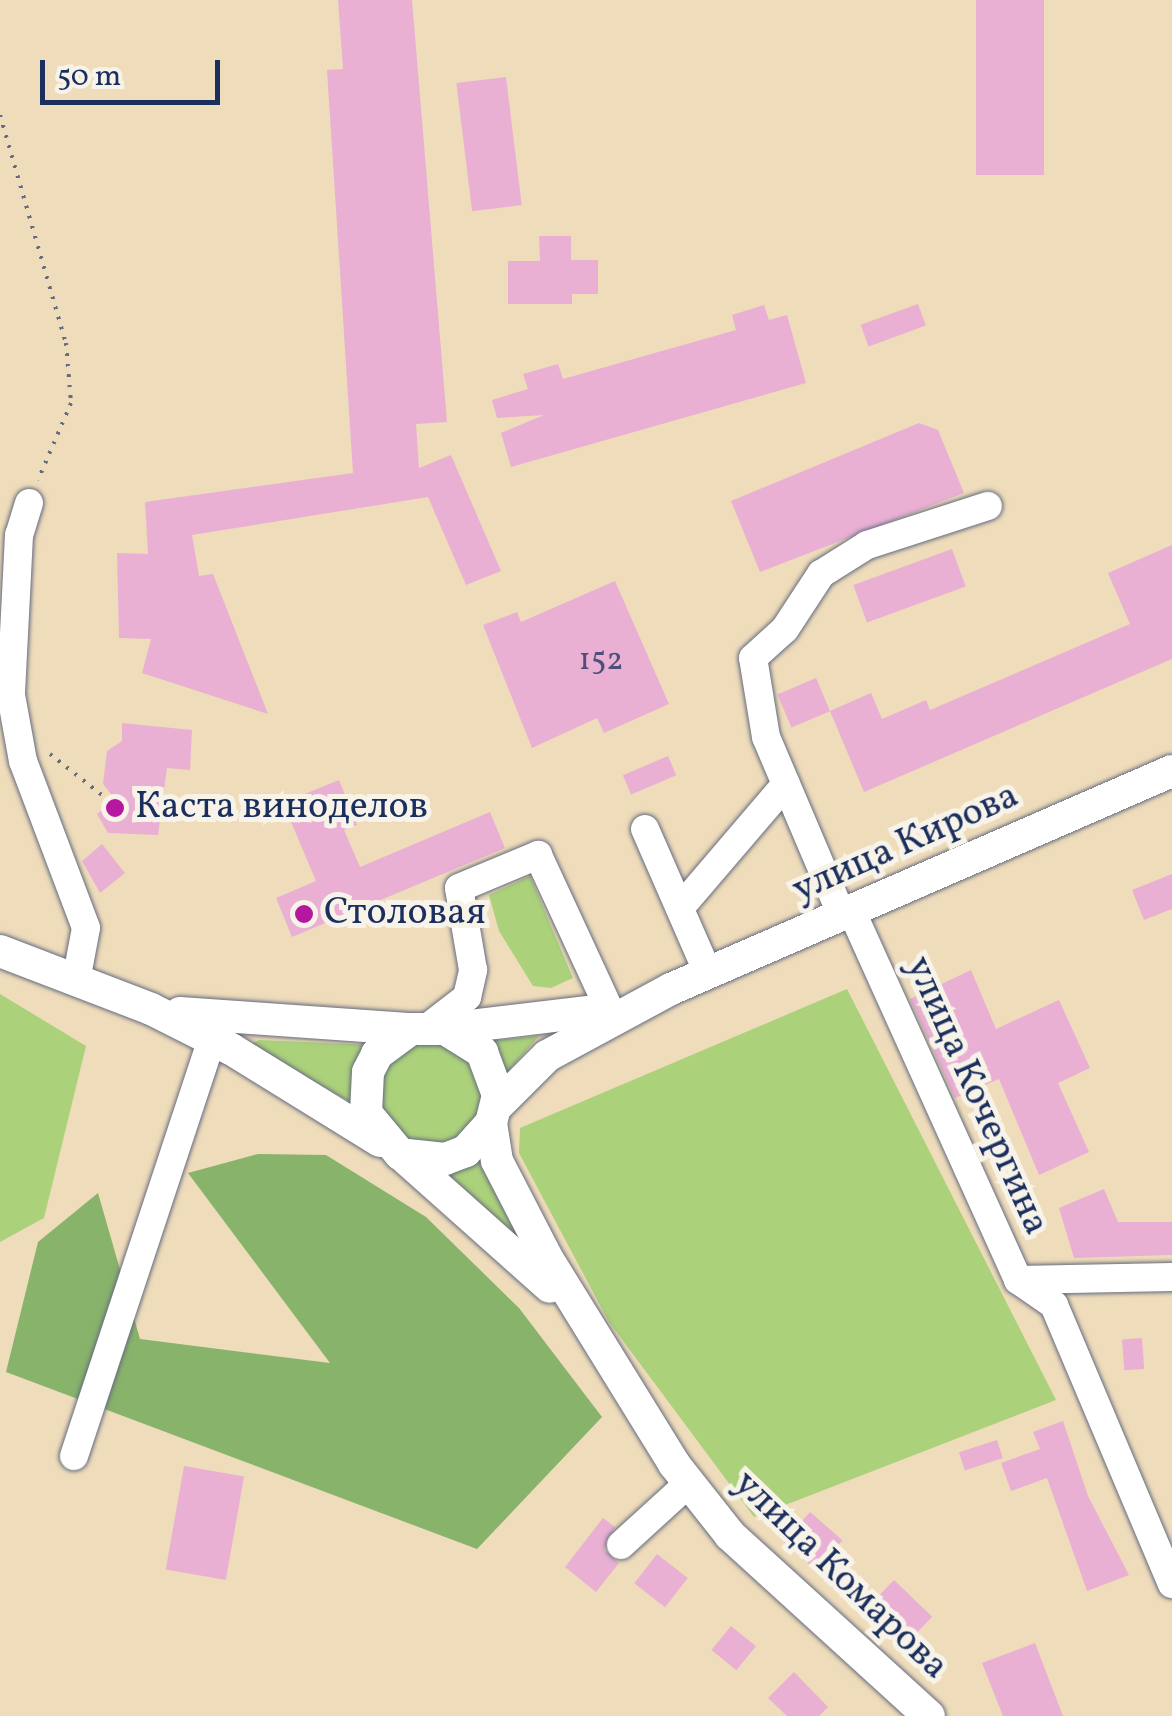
<!DOCTYPE html>
<meta charset="utf-8">
<style>
body{margin:0}
#map{position:relative;width:1172px;height:1716px;overflow:hidden;background:#efdcbb;font-family:Vollkorn,serif}
div>[style]{position:absolute}
[style*='--x']{left:calc(var(--x)*1px);top:calc(var(--y)*1px);width:calc(var(--w)*1px);rotate:calc(var(--a)*1deg)}
.green>*{inset:0;background:#abd17b}
.round{border-radius:50%}
.forest>*{inset:0;background:#88b36b}
.building>*{inset:0;background:#e9b0d4;transform-origin:0 0}
.path>*{height:4px;margin-top:-2px;transform-origin:0;background:repeating-linear-gradient(90deg,#656c7f 0 2.5px,transparent 0 10.5px)}
.roads{filter:drop-shadow(0 0 2px #656c7f) drop-shadow(0 0 2px #656c7f)}
.minor>*{height:28px;margin:-14px;padding:0 14px;transform-origin:14px;border-radius:14px;background:#fff}
.major>*{height:32px;margin:-16px;padding:0 16px;transform-origin:16px;border-radius:16px;background:#fff}
.dots>*{width:28px;height:28px;translate:-50% -50%;box-sizing:border-box;border:5px solid #f7f3e8;border-radius:50%}
span{translate:-50% -50%;white-space:nowrap;text-align:center;line-height:1.15;-webkit-text-stroke:10px #f7f3e8;paint-order:stroke}
.number-label{font-size:32px;color:#4e4f7c}
.number-label span{-webkit-text-stroke-width:0}
.poi-label{font-size:38px;color:#1b2f5e}
.left{translate:0 -50%;text-align:left}
.street-label{font-size:38px;color:#1b2f5e}
.scale{position:absolute;left:40px;top:60px;width:180px;height:45px;box-sizing:border-box;border:5px solid #1b2f5e;border-top:0;padding-left:12px;font-size:30px;line-height:35px;white-space:nowrap;color:#1b2f5e;-webkit-text-stroke:8px #f7f3e8;paint-order:stroke}
</style>
<div id="map">
<div class="green">
<i style="clip-path:polygon(530px 876px,573px 978px,551px 988px,533px 986px,499px 931px,489px 895px)"></i>
<i style="clip-path:polygon(847px 989px,1056px 1400px,754px 1517px,609px 1322px,519px 1153px,520px 1128px)"></i>
<i style="clip-path:polygon(0 994px,86px 1046px,44px 1218px,0 1242px)"></i>
<i style="clip-path:polygon(539px 1036px,505px 1075px,488px 1041px)"></i>
<i style="clip-path:polygon(259px 1040px,372px 1045px,353px 1103px,256px 1051px,251px 1044px)"></i>
<i class="round" style="left:380px;top:1043px;width:102px;height:102px"></i>
<i style="clip-path:polygon(485px 1150px,515px 1233px,435px 1169px)"></i>
</div>
<div class="forest">
<i style="clip-path:polygon(258px 1154px,326px 1155px,426px 1217px,519px 1308px,602px 1417px,477px 1549px,6px 1372px,38px 1242px,98px 1193px,140px 1339px,330px 1363px,188px 1173px)"></i>
</div>
<div class="building">
<i style="clip-path:polygon(338px 0,412px 0,447px 422px,416px 424px,419px 468px,451px 455px,501px 571px,466px 585px,428px 497px,192px 535px,199px 576px,213px 574px,268px 714px,142px 673px,151px 639px,119px 638px,117px 553px,148px 554px,145px 502px,353px 473px,327px 70px,343px 69px)"></i>
<i style="left:976px;top:0;width:68px;height:175px"></i>
<i style="left:506px;top:77px;width:129px;height:50px;rotate:83deg"></i>
<i style="clip-path:polygon(539px 236px,571px 236px,571px 260px,598px 260px,598px 294px,572px 294px,572px 304px,508px 304px,508px 261px,540px 261px)"></i>
<i style="left:918px;top:304px;width:23px;height:61px;rotate:70deg"></i>
<i style="clip-path:polygon(764px 305px,769px 320px,787px 315px,806px 383px,511px 467px,501px 433px,544px 415px,497px 418px,492px 400px,528px 389px,523px 374px,558px 364px,563px 379px,736px 330px,732px 315px)"></i>
<i style="clip-path:polygon(919px 423px,938px 430px,964px 493px,760px 572px,731px 501px)"></i>
<i style="clip-path:polygon(1172px 545px,1172px 659px,864px 792px,830px 711px,871px 693px,882px 719px,926px 700px,930px 710px,1130px 624px,1108px 573px)"></i>
<i style="left:952px;top:549px;width:40px;height:105px;rotate:70deg"></i>
<i style="clip-path:polygon(615px 581px,669px 704px,604px 733px,597px 718px,532px 748px,483px 625px,517px 612px,521px 622px)"></i>
<i style="left:816px;top:678px;width:36px;height:42px;rotate:67deg"></i>
<i style="clip-path:polygon(122px 723px,192px 730px,190px 770px,167px 768px,158px 835px,108px 833px,97px 814px,115px 799px,103px 784px,107px 751px,122px 741px)"></i>
<i style="left:668px;top:756px;width:21px;height:49px;rotate:67deg"></i>
<i style="clip-path:polygon(339px 780px,357px 825px,344px 830px,360px 867px,490px 812px,505px 848px,292px 937px,276px 898px,316px 881px,283px 803px)"></i>
<i style="clip-path:polygon(102px 844px,125px 873px,100px 893px,82px 861px)"></i>
<i style="clip-path:polygon(1172px 874px,1172px 909px,1144px 920px,1132px 890px)"></i>
<i style="clip-path:polygon(971px 970px,996px 1029px,1059px 1000px,1090px 1068px,1058px 1083px,1089px 1152px,1039px 1175px,999px 1079px,955px 1098px,910px 999px)"></i>
<i style="clip-path:polygon(1104px 1189px,1118px 1222px,1172px 1222px,1172px 1255px,1074px 1258px,1059px 1208px)"></i>
<i style="left:1142px;top:1338px;width:31px;height:20px;rotate:86deg"></i>
<i style="clip-path:polygon(1063px 1421px,1088px 1496px,1129px 1575px,1087px 1591px,1047px 1478px,1011px 1491px,1001px 1463px,1040px 1449px,1033px 1432px)"></i>
<i style="left:997px;top:1440px;width:19px;height:40px;rotate:72deg"></i>
<i style="left:184px;top:1466px;width:61px;height:105px;rotate:10deg"></i>
<i style="left:810px;top:1512px;width:43px;height:40px;rotate:41deg"></i>
<i style="clip-path:polygon(603px 1518px,615px 1527px,604px 1550px,619px 1563px,596px 1592px,565px 1567px)"></i>
<i style="left:657px;top:1554px;width:39px;height:37px;rotate:38deg"></i>
<i style="left:894px;top:1580px;width:53px;height:44px;rotate:44deg"></i>
<i style="left:731px;top:1626px;width:32px;height:31px;rotate:39deg"></i>
<i style="clip-path:polygon(1035px 1643px,1063px 1716px,1003px 1716px,982px 1663px)"></i>
<i style="clip-path:polygon(794px 1672px,828px 1707px,819px 1716px,787px 1716px,768px 1698px)"></i>
</div>
<div class="path">
<i style="--x:0;--y:115;--w:237;--a:73.9"></i>
<i style="--x:66;--y:343;--w:60;--a:85.2"></i>
<i style="--x:71;--y:403;--w:84;--a:113.2"></i>
<i style="--x:50;--y:754;--w:73;--a:38.3"></i>
</div>
<div class="roads">
<div class="minor">
<i style="--x:29;--y:503;--w:34;--a:107"></i>
<i style="--x:19;--y:535;--w:160;--a:92.9"></i>
<i style="--x:11;--y:695;--w:67;--a:79.7"></i>
<i style="--x:23;--y:761;--w:178;--a:69.3"></i>
<i style="--x:86;--y:928;--w:54;--a:100.7"></i>
<i style="--x:645;--y:829;--w:157;--a:66.4"></i>
<i style="--x:680;--y:908;--w:163;--a:-49.5"></i>
<i style="--x:852;--y:912;--w:404;--a:65.7"></i>
<i style="--x:1018;--y:1280;--w:154;--a:-1.1"></i>
<i style="--x:842;--y:916;--w:194;--a:-113"></i>
<i style="--x:766;--y:737;--w:80;--a:-99.3"></i>
<i style="--x:753;--y:658;--w:43;--a:-42.2"></i>
<i style="--x:785;--y:629;--w:66;--a:-56.8"></i>
<i style="--x:821;--y:574;--w:54;--a:-32.2"></i>
<i style="--x:867;--y:545;--w:127;--a:-17.9"></i>
<i style="--x:427;--y:1028;--w:51;--a:-37.8"></i>
<i style="--x:467;--y:997;--w:28;--a:-77"></i>
<i style="--x:473;--y:970;--w:83;--a:-99.7"></i>
<i style="--x:459;--y:888;--w:86;--a:-22.7"></i>
<i style="--x:538;--y:855;--w:170;--a:65.2"></i>
<i style="--x:1018;--y:1280;--w:44;--a:34.8"></i>
<i style="--x:1054;--y:1305;--w:303;--a:67.1"></i>
<i style="--x:74;--y:1456;--w:439;--a:-71.7"></i>
<i style="--x:621;--y:1545;--w:92;--a:-42.4"></i>
</div>
<div class="major">
<i style="--x:0;--y:951;--w:162;--a:21"></i>
<i style="--x:151;--y:1009;--w:89;--a:26.6"></i>
<i style="--x:231;--y:1049;--w:175;--a:31.7"></i>
<i style="--x:180;--y:1013;--w:232;--a:4"></i>
<i style="--x:445;--y:1029;--w:161;--a:-6.8"></i>
<i style="--x:496;--y:1107;--w:72;--a:-45"></i>
<i style="--x:547;--y:1056;--w:141;--a:-28.4"></i>
<i style="--x:671;--y:989;--w:546;--a:-23.52"></i>
<i style="--x:491;--y:1123;--w:38;--a:132"></i>
<i style="--x:466;--y:1151;--w:22;--a:159"></i>
<i style="--x:445;--y:1159;--w:45;--a:-173.7"></i>
<i style="--x:400;--y:1154;--w:53;--a:-129.7"></i>
<i style="--x:366;--y:1113;--w:41;--a:-87.2"></i>
<i style="--x:368;--y:1072;--w:20;--a:-63"></i>
<i style="--x:377;--y:1054;--w:42;--a:-36.3"></i>
<i style="--x:411;--y:1029;--w:34;--a:0"></i>
<i style="--x:445;--y:1029;--w:44;--a:31.9"></i>
<i style="--x:482;--y:1052;--w:46;--a:69.6"></i>
<i style="--x:498;--y:1095;--w:29;--a:104"></i>
<i style="--x:491;--y:1123;--w:38;--a:81"></i>
<i style="--x:497;--y:1161;--w:109;--a:62.7"></i>
<i style="--x:547;--y:1258;--w:242;--a:58.3"></i>
<i style="--x:674;--y:1464;--w:90;--a:51.7"></i>
<i style="--x:730;--y:1535;--w:269;--a:42.3"></i>
<i style="--x:404;--y:1157;--w:195;--a:41.7"></i>
</div>
</div>
<div class="dots">
<i style="left:115px;top:808px;background:#b5179e"></i>
<i style="left:304px;top:914px;background:#b5179e"></i>
</div>
<div class="number-label">
<span style="left:601px;top:661px">152</span>
</div>
<div class="poi-label">
<span class="left" style="left:135px;top:808px">Каста виноделов</span>
<span class="left" style="left:324px;top:914px">Столовая</span>
</div>
<div class="street-label">
<span style="left:906px;top:844px;rotate:-24deg">улица Кирова</span>
<span style="left:976px;top:1096px;rotate:66deg">улица Кочергина</span>
<span style="left:840px;top:1576px;rotate:44deg">улица Комарова</span>
</div>
<div class="scale">50 m</div>
</div>
